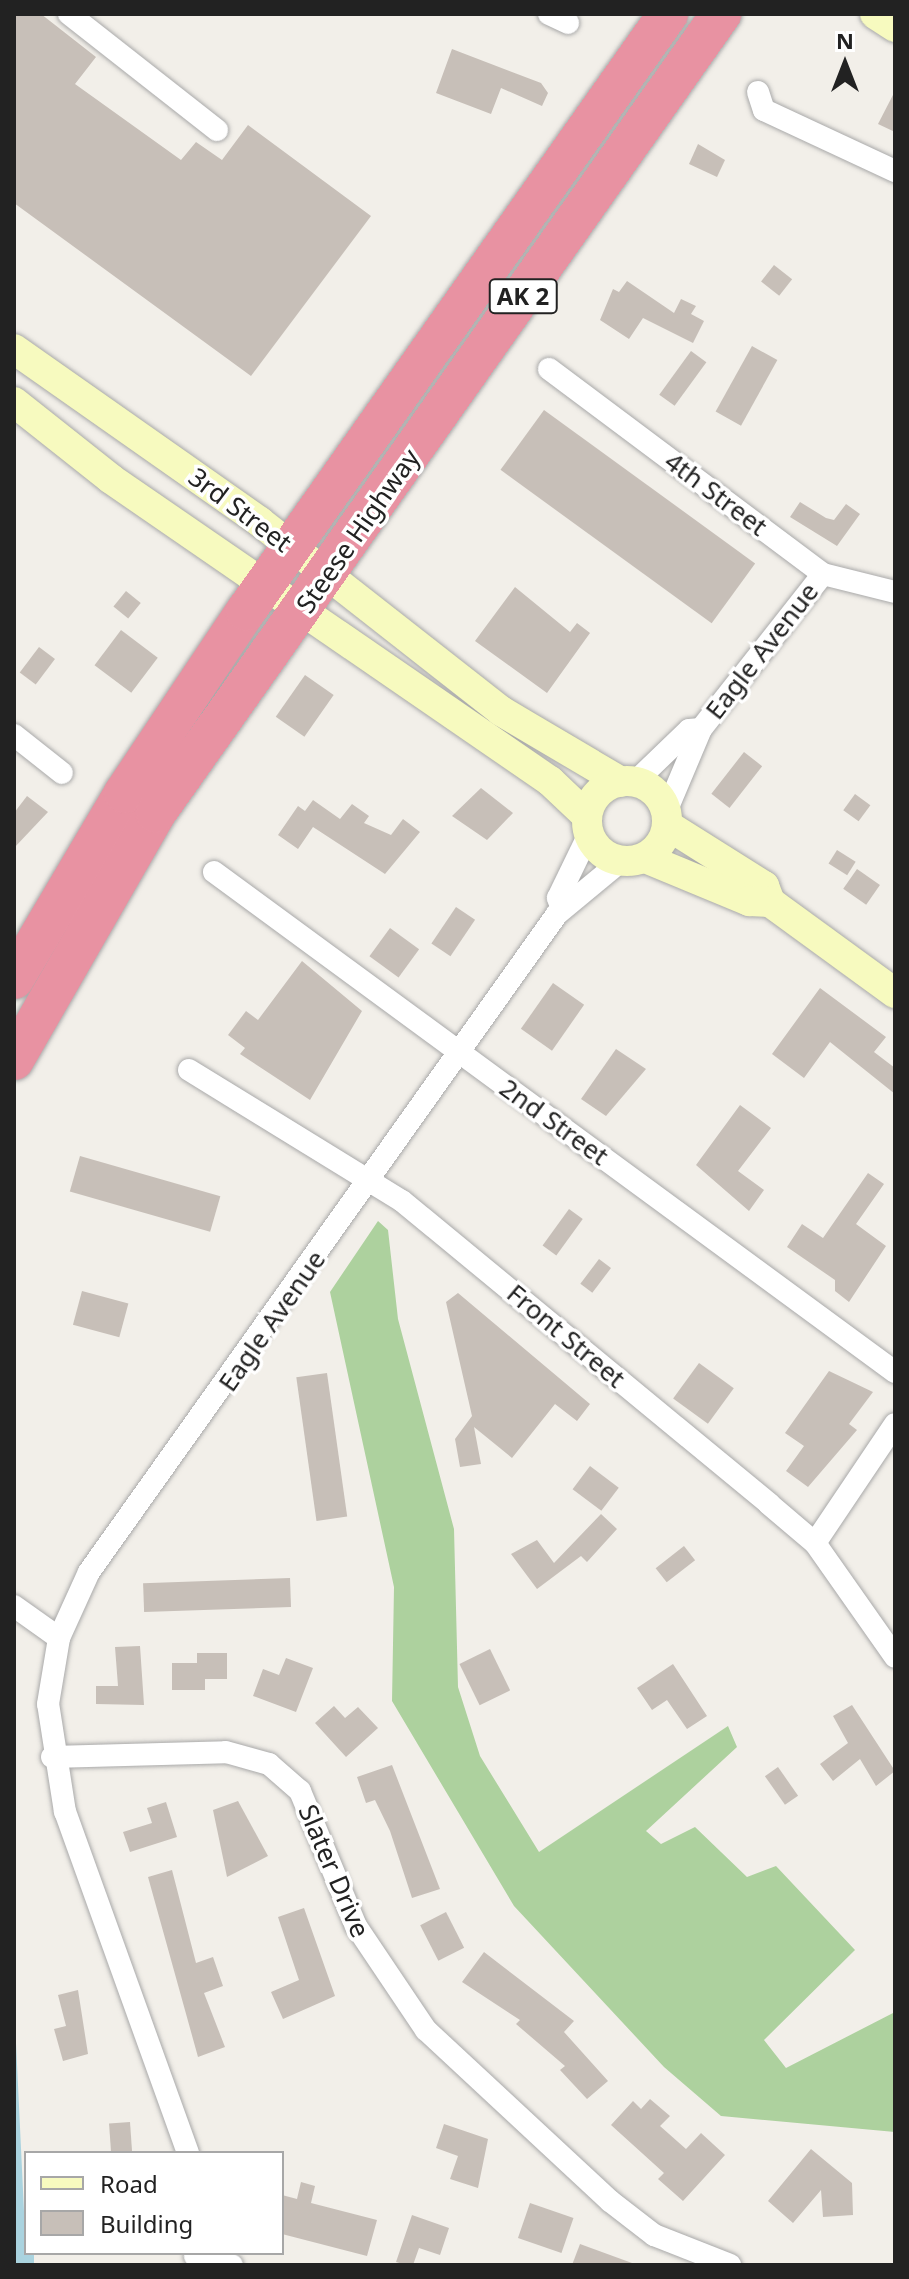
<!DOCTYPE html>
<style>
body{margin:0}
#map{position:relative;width:909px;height:2279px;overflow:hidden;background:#f2efe9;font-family:"Noto Sans",sans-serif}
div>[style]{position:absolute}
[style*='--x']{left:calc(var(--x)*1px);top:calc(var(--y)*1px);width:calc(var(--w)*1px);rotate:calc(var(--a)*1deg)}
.forest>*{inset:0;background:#add19e}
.water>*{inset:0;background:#aad3df}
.building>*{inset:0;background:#c7bfb8;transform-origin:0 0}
.roads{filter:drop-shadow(0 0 2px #a9a9a9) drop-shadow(0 0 2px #a9a9a9)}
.street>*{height:22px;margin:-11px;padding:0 11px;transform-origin:11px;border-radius:11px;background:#fff}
.secondary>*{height:30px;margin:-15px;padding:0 15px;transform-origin:15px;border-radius:15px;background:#f7fabf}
.secondary>.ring{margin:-15px;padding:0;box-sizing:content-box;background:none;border:30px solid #f7fabf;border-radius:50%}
.highway>*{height:40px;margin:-20px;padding:0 20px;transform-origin:20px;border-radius:20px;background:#e892a2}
span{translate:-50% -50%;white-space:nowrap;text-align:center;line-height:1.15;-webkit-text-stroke:7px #fff;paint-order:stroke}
.shield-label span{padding:2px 6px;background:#fff;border:2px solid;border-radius:6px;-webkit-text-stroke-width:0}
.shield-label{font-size:24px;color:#222;font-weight:700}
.street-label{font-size:26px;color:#222}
.frame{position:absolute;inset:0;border:16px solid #222;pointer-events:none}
.legend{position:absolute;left:24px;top:2151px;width:260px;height:104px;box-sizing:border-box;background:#fff;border:2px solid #a7a7a7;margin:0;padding:10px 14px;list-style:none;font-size:24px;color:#222}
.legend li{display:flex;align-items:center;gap:16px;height:40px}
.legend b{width:40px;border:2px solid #a7a7a7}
.north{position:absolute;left:805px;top:24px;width:80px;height:80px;-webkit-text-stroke:6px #fff;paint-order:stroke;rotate:0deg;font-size:22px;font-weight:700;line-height:32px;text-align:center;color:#222}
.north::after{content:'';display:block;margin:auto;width:28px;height:36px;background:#222;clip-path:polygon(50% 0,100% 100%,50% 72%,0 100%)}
</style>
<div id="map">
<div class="forest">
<i style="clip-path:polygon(378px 1221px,388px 1230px,398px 1319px,454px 1529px,458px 1687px,480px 1756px,539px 1852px,728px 1726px,737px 1747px,646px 1831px,661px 1844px,695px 1827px,747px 1877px,776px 1866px,855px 1950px,764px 2040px,786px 2068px,895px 2012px,895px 2132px,721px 2116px,664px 2067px,514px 1906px,392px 1701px,394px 1587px,330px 1292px)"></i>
</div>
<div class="water">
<i style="clip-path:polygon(14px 2001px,26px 2253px,34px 2253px,34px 2265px,14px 2265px)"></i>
</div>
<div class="building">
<i style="clip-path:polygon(14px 14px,41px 14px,96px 57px,75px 84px,181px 160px,196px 142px,222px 160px,248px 125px,371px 216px,251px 376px,14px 203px)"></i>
<i style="clip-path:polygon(452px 49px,541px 83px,548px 93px,542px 106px,501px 88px,491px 114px,436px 93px)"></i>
<i style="clip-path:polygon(895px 91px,895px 132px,878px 124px)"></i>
<i style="clip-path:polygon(698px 144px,725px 160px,717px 177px,689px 164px)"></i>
<i style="left:774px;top:265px;width:23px;height:21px;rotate:38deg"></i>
<i style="clip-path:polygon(627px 281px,674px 313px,681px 299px,696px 306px,691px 314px,704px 321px,693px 343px,643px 318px,629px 339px,600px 320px,613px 289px,619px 292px)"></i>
<i style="left:752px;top:346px;width:29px;height:75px;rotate:29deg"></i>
<i style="left:691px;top:351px;width:19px;height:54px;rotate:36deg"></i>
<i style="left:544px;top:410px;width:261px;height:74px;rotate:36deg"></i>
<i style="clip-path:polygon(800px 502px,826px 518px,834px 520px,846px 504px,860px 514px,837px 546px,790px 517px)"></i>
<i style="clip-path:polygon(515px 587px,570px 632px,577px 623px,590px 633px,547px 693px,475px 641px)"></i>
<i style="left:126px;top:591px;width:19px;height:20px;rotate:39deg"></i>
<i style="left:121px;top:630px;width:46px;height:44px;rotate:37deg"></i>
<i style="left:39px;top:647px;width:20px;height:32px;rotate:37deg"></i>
<i style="left:305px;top:675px;width:35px;height:51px;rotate:35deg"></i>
<i style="left:744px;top:752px;width:23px;height:53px;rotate:38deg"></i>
<i style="clip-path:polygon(481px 788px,513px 813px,487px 840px,452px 816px)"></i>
<i style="left:855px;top:794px;width:19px;height:20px;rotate:36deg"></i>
<i style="clip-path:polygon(27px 796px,48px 812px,14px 848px,14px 813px)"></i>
<i style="clip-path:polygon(313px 800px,340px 819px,352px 804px,369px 816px,364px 823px,391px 835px,403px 819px,420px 832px,385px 874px,313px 827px,298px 849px,278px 835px,298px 806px,305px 811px)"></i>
<i style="left:837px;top:850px;width:22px;height:16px;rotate:32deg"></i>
<i style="left:857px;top:869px;width:28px;height:24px;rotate:35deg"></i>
<i style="left:456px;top:907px;width:23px;height:44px;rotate:34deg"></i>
<i style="left:390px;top:928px;width:36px;height:35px;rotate:36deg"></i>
<i style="clip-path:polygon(302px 961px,362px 1011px,310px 1100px,240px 1054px,245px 1048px,228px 1035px,246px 1011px,258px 1020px)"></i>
<i style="left:553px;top:983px;width:38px;height:56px;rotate:35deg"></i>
<i style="clip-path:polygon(820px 988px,886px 1037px,874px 1052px,895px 1068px,895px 1094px,830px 1042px,804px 1078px,772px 1054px)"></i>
<i style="clip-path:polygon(616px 1049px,646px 1069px,606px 1116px,581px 1099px)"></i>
<i style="clip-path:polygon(740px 1105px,771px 1128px,738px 1171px,764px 1190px,749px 1211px,696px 1165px)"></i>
<i style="left:80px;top:1156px;width:146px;height:37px;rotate:16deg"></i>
<i style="clip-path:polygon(868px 1173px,884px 1184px,856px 1224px,886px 1246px,849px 1302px,835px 1291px,835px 1280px,787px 1247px,802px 1224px,823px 1238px)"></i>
<i style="left:569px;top:1209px;width:17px;height:45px;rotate:36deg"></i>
<i style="left:599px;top:1259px;width:15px;height:31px;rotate:37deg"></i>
<i style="left:82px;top:1291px;width:48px;height:35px;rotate:15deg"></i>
<i style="clip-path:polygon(458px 1293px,590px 1404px,577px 1421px,555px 1404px,512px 1458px,474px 1427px,481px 1464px,460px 1467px,455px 1439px,472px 1416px,446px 1302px)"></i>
<i style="left:699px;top:1363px;width:43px;height:44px;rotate:36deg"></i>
<i style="clip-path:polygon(829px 1371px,873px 1392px,849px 1424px,857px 1430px,808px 1487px,786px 1471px,804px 1446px,785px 1433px)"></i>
<i style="left:327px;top:1373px;width:145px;height:31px;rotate:82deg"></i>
<i style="left:590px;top:1466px;width:36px;height:29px;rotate:37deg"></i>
<i style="clip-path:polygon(601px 1514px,617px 1529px,587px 1562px,581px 1556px,537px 1589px,511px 1554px,537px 1540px,554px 1563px)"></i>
<i style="left:684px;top:1546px;width:18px;height:36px;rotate:52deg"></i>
<i style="left:290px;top:1578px;width:29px;height:147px;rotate:88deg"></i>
<i style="clip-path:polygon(140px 1646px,144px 1705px,96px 1704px,96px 1686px,118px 1686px,115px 1647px)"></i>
<i style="left:490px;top:1649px;width:46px;height:34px;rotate:64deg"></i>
<i style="clip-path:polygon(197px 1653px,227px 1653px,227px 1679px,205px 1679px,205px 1690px,172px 1690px,172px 1663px,197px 1663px)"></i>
<i style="clip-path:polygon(286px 1658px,313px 1668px,296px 1712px,253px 1696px,263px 1669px,279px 1675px)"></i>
<i style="clip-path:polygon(673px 1664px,707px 1716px,687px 1729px,667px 1700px,652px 1710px,637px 1688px)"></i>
<i style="clip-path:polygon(852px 1705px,895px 1771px,876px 1786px,860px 1759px,833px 1781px,820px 1764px,848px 1743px,833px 1716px)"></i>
<i style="clip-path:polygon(334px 1706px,345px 1718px,358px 1707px,378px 1728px,346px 1757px,315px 1723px)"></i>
<i style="clip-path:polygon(392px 1765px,440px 1889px,412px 1898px,390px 1831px,375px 1800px,366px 1803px,357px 1777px)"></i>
<i style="left:778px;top:1767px;width:35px;height:16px;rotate:55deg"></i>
<i style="clip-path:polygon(238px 1801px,268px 1856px,227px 1877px,213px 1810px)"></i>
<i style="clip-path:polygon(166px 1802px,177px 1837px,130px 1852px,123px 1832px,152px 1823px,147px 1808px)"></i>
<i style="clip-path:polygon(172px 1870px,196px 1963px,213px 1957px,223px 1986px,204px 1993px,225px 2047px,198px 2057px,148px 1877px)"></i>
<i style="clip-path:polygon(304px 1908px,335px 1996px,283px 2019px,271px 1992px,299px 1980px,278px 1917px)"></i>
<i style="left:446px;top:1912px;width:40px;height:29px;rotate:63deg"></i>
<i style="clip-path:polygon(484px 1952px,574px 2021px,564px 2032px,608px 2081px,587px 2099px,560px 2070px,565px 2066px,516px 2024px,520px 2020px,462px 1982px)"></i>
<i style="clip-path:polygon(78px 1990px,88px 2054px,63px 2061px,54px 2029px,66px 2026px,58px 1995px)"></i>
<i style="clip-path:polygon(650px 2099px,670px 2116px,660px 2126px,686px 2149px,701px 2133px,725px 2155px,683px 2201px,658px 2179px,664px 2173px,611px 2125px,633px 2101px,641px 2109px)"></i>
<i style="left:130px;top:2122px;width:31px;height:21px;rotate:86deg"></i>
<i style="clip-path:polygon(444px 2124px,488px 2139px,478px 2188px,450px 2179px,458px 2156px,436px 2148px)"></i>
<i style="clip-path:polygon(811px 2149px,852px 2183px,853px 2215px,823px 2217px,821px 2190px,793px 2223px,768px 2201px)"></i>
<i style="clip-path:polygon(301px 2182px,315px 2186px,311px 2203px,377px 2220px,367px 2256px,282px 2234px,282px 2195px,297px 2199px)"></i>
<i style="left:530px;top:2203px;width:46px;height:37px;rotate:19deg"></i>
<i style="clip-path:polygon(412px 2215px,449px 2228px,440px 2255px,419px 2248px,413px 2265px,406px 2265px,396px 2262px)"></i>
<i style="clip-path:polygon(580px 2244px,632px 2263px,632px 2265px,572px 2265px)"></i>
</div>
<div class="roads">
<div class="street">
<i style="--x:69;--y:14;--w:188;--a:38.1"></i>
<i style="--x:549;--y:14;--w:21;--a:25"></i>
<i style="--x:758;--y:92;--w:19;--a:72"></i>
<i style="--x:764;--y:110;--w:145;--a:25"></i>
<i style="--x:549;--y:369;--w:342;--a:36.8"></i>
<i style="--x:823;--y:574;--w:74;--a:14"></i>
<i style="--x:14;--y:735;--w:61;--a:38.4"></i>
<i style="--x:635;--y:782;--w:75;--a:-43.9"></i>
<i style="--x:689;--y:730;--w:12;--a:-5"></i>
<i style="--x:666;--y:812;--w:90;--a:-67.1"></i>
<i style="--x:701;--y:729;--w:197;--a:-51.8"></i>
<i style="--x:214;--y:872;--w:845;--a:36.29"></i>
<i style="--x:562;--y:909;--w:12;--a:-110"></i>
<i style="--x:558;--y:898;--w:71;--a:-64.2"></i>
<i style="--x:189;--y:1070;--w:250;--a:31.6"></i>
<i style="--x:402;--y:1201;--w:476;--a:39.5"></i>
<i style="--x:769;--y:1504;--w:60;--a:40.3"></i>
<i style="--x:815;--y:1543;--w:139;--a:54.9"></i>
<i style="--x:815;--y:1543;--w:143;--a:-56.1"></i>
<i style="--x:14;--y:1606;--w:55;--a:35.4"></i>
<i style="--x:52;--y:1757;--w:174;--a:-1.6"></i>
<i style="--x:226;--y:1752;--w:45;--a:15.6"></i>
<i style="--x:269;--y:1764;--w:41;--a:41.1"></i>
<i style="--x:300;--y:1791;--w:146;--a:67.5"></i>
<i style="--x:356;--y:1926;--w:125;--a:56.1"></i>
<i style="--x:426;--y:2030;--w:251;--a:42.9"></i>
<i style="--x:610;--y:2201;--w:56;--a:37.7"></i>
<i style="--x:654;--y:2235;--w:82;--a:21.5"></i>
<i style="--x:188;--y:2153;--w:363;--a:-109.8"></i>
<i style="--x:65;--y:1812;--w:109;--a:-98.9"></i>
<i style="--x:48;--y:1704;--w:67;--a:-80.5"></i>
<i style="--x:59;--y:1638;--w:72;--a:-65.6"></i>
<i style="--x:89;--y:1572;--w:807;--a:-54.58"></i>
<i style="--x:557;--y:914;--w:83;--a:-39.6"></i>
<i style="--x:195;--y:2256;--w:38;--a:14"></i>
</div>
<div class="secondary">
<i style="--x:875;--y:14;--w:24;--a:33"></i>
<i style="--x:14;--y:349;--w:301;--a:35.1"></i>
<i style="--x:260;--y:522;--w:306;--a:38.1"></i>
<i style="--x:501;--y:711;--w:139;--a:30.6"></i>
<i style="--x:14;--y:402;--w:124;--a:38.4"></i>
<i style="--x:111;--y:479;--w:533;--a:34.53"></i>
<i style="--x:550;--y:781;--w:51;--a:43.4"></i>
<i class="ring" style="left:587px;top:781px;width:50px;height:50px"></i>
<i style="--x:667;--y:825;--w:115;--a:32.2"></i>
<i style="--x:764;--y:886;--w:17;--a:69"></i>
<i style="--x:770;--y:902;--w:155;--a:36.1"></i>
<i style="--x:645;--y:858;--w:113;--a:22.5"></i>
<i style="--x:749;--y:901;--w:21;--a:3"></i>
</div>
<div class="highway">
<i style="--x:14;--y:979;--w:216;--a:-59.4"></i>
<i style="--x:124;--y:793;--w:219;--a:-56.2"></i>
<i style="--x:246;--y:611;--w:731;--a:-54.74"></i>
<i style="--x:14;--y:1060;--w:285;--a:-60.1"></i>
<i style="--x:156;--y:813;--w:979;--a:-54.73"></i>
</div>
</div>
<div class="shield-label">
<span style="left:523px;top:296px">AK 2</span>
</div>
<div class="street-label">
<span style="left:716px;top:494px;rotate:37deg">4th Street</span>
<span style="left:240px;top:510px;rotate:37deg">3rd Street</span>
<span style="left:358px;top:531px;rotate:-55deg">Steese Highway</span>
<span style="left:762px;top:651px;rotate:-52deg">Eagle Avenue</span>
<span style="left:554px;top:1122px;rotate:36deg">2nd Street</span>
<span style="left:272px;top:1321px;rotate:-55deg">Eagle Avenue</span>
<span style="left:566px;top:1336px;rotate:40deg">Front Street</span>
<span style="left:334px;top:1871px;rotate:67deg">Slater Drive</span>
</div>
<div class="frame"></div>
<ul class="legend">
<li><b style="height:10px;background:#f7fabf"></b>Road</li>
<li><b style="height:22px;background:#c7bfb8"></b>Building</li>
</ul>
<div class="north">N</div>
</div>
